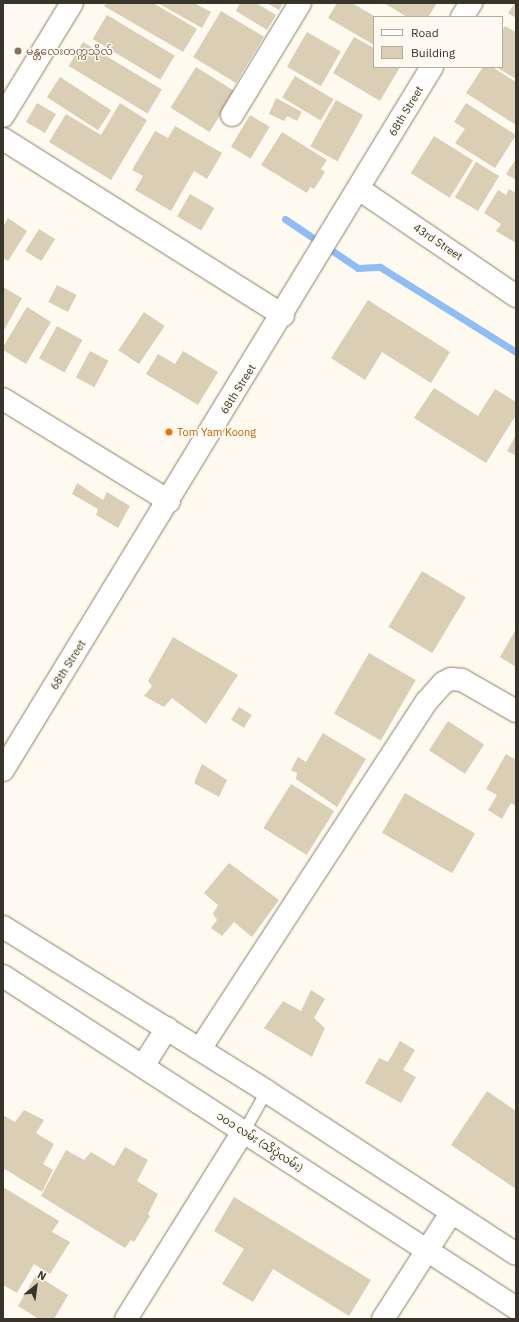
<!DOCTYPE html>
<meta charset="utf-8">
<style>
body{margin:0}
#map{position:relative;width:519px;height:1322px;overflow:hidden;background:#fffaef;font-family:"IBM Plex Sans","Noto Sans Myanmar",sans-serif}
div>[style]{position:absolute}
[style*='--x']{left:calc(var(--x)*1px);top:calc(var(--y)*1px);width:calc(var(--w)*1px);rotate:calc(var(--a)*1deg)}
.stream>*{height:7px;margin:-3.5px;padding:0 3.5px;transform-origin:3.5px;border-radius:3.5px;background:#8ebef3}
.building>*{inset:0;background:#daceb4;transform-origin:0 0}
.roads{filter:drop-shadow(0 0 1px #887e65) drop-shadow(0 0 1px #887e65)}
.service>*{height:11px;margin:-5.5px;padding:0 5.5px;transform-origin:5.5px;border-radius:5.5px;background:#fff}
.minor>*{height:22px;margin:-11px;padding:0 11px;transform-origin:11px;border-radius:11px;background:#fff}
.primary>*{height:22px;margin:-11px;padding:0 11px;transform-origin:11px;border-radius:11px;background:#fff}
.dots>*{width:11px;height:11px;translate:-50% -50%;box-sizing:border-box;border:2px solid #fffaef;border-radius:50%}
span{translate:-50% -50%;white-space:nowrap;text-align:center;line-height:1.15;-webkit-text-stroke:3px #fffaef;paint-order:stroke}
.education-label{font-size:11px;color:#785e54}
.left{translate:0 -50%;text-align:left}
.street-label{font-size:11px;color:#383429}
.food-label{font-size:11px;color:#c56008}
.frame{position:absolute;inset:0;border:4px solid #383429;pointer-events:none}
.legend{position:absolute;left:373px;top:16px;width:130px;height:52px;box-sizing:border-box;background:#fffaef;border:1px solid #afaba0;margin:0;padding:5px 7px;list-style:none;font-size:12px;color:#383429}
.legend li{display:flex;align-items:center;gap:8px;height:20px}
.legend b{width:20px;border:1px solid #afaba0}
.north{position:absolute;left:16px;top:1266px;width:40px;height:40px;-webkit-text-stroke:3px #fffaef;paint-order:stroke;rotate:29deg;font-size:11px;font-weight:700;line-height:16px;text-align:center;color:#383429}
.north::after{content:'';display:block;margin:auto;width:14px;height:18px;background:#383429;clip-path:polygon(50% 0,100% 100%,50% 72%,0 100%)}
</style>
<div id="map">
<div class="stream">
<i style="--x:285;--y:219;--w:88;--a:33.9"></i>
<i style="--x:358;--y:268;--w:22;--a:-3"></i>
<i style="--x:380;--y:267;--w:160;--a:32"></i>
</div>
<div class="building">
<i style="clip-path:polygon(106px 3px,153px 3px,197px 29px,183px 52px,104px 6px)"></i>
<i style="clip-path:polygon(158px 3px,194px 3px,211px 12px,202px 28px)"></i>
<i style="clip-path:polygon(240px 3px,256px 3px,276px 15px,267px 30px,236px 11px)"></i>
<i style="clip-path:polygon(267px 3px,283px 3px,279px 10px)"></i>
<i style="clip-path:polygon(337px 3px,352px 3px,374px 16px,374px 45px,328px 18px)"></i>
<i style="clip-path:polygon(384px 3px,437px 3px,428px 17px,407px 17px)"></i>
<i style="clip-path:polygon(515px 3px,516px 3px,516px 18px,508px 13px)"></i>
<i style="left:221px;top:11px;width:50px;height:54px;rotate:31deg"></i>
<i style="left:107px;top:15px;width:79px;height:28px;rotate:31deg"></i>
<i style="clip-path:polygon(505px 26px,516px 32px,516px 79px,496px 67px,502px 67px,502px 31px)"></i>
<i style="left:307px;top:32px;width:39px;height:40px;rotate:30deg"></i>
<i style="clip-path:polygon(354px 37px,374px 48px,374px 67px,400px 67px,380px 101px,333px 73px)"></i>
<i style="left:83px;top:42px;width:92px;height:28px;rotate:31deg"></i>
<i style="left:196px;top:67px;width:46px;height:48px;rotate:32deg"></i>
<i style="clip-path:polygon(483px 67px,492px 67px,516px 82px,516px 125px,466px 93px)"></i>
<i style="left:295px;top:76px;width:45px;height:25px;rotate:31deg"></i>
<i style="left:60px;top:77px;width:61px;height:24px;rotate:33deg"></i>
<i style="clip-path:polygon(276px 98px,302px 112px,297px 121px,287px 116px,284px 121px,269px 114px)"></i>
<i style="left:336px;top:100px;width:31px;height:53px;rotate:29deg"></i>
<i style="left:37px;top:103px;width:22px;height:22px;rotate:30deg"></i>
<i style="clip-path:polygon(120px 103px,147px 120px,111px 180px,49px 142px,66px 114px,101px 135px)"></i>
<i style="clip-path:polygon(466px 103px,516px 135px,495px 168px,455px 143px,465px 129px,454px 122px)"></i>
<i style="left:250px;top:115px;width:23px;height:37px;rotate:31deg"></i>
<i style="clip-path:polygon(175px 126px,222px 153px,207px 179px,194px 171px,171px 211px,135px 190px,143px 176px,132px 170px,155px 131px,168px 138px)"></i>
<i style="clip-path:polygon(282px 132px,327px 160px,321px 169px,325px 172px,314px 189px,310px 187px,307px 193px,261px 165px)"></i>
<i style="left:434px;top:136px;width:46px;height:44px;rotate:32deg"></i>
<i style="clip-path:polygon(516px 159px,516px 180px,506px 174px)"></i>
<i style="left:476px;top:162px;width:27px;height:41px;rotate:31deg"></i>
<i style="clip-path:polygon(509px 189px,516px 193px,516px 243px,496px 231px,501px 224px,484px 213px,498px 190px,506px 195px)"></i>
<i style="left:190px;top:194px;width:28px;height:26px;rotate:30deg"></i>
<i style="clip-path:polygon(8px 218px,27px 231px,8px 261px,3px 258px,3px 227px)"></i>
<i style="left:39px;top:229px;width:19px;height:26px;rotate:32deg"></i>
<i style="left:57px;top:285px;width:22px;height:19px;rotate:27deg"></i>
<i style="clip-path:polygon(3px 287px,22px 298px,3px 332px)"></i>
<i style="clip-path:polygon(368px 300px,450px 352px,431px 383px,382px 352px,365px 380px,331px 358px)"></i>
<i style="clip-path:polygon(27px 307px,51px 322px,26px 364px,3px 350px,3px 347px)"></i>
<i style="left:144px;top:312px;width:25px;height:46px;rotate:34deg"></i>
<i style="left:57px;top:326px;width:29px;height:37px;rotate:29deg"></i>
<i style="left:90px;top:351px;width:21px;height:30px;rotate:28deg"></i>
<i style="clip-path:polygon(183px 351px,218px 372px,198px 405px,146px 374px,158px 354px,175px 364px)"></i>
<i style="clip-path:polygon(434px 388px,478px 416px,495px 389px,516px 402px,516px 415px,486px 463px,414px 418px)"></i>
<i style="clip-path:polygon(516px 435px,516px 456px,507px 451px)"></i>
<i style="clip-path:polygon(77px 483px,103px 500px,107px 492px,130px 506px,118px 528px,96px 515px,98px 509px,72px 494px)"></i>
<i style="left:422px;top:571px;width:51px;height:65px;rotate:31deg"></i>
<i style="clip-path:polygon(516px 629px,516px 667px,500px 657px)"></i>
<i style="clip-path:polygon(173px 637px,238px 675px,206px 724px,172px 698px,164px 707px,144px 696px,152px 686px,148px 681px)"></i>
<i style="left:369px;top:653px;width:54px;height:70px;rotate:30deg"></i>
<i style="left:239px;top:707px;width:15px;height:15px;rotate:32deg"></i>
<i style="left:448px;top:721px;width:43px;height:35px;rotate:33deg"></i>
<i style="clip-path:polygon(323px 733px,366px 759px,337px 807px,296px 779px,297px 773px,291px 770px,298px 757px,306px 762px)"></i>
<i style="clip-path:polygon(506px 754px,516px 760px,516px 806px,511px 803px,502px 819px,488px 810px,497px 795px,486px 789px)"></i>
<i style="clip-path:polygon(202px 764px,227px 780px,219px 797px,194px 783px)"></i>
<i style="left:291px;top:784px;width:51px;height:52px;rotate:32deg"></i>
<i style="left:405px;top:793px;width:81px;height:46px;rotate:30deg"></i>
<i style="clip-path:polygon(229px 863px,279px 900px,252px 937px,234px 922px,222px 936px,211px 928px,217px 920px,213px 914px,218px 905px,204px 893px)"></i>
<i style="clip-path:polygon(311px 990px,325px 999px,314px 1018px,325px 1028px,312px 1057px,264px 1028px,283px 1001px,301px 1011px)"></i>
<i style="clip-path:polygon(400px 1041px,415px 1050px,403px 1070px,416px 1077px,401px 1103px,365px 1083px,379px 1058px,388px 1062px)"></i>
<i style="clip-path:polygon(487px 1091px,516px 1111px,516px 1189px,451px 1145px)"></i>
<i style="clip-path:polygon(24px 1110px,44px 1120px,36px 1133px,54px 1144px,43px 1164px,53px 1170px,42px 1192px,3px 1168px,3px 1115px,15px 1122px)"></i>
<i style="clip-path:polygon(125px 1147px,148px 1160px,137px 1181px,158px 1194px,148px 1214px,150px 1216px,134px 1242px,131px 1240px,125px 1248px,41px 1196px,66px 1150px,84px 1160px,91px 1152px,114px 1166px)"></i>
<i style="clip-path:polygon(3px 1187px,59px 1221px,52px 1232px,70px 1242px,50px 1274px,34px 1264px,17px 1293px,3px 1285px)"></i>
<i style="clip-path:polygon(234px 1197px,371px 1280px,349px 1316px,273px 1269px,253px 1302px,222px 1284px,244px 1249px,214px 1231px)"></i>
<i style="clip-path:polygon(36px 1275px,68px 1295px,54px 1319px,39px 1319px,18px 1306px)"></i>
</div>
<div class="roads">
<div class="service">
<i style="--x:243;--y:1132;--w:47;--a:-60.7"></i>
</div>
<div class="minor">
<i style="--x:462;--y:17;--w:17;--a:-57"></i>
<i style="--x:232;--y:115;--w:131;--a:-58.7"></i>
<i style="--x:3;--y:139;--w:331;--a:32.2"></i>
<i style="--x:359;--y:189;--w:190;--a:34.3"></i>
<i style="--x:3;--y:399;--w:195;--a:31.6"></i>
<i style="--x:3;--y:770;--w:824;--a:-58.61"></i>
<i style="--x:200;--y:1049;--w:415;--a:-56.9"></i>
<i style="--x:427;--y:701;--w:24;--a:-48"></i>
<i style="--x:443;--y:683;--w:9;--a:-27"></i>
<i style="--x:451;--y:679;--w:11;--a:5"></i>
<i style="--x:462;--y:680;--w:62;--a:29.9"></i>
<i style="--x:126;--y:1319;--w:221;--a:-58"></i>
<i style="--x:383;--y:1319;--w:126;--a:-57.3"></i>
</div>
<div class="primary">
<i style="--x:3;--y:116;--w:132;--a:-58.6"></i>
<i style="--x:3;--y:927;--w:310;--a:31.9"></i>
<i style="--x:266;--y:1091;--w:298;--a:33.1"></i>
<i style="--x:3;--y:976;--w:611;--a:32.91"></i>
<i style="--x:143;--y:1066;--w:45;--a:-57.7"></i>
</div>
</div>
<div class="dots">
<i style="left:18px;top:51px;background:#8d6e63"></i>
<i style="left:169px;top:432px;background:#e8710a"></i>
</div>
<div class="education-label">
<span class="left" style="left:26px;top:51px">မန္တလေးတက္ကသိုလ်</span>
</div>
<div class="street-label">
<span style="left:406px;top:111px;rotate:-59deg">68th Street</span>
<span style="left:438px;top:242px;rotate:34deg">43rd Street</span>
<span style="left:238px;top:389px;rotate:-58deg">68th Street</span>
<span style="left:68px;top:665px;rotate:-58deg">68th Street</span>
<span style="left:260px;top:1142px;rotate:33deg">၁၀၁ လမ်း (သိပ္ပံလမ်း)</span>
</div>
<div class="food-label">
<span class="left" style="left:177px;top:432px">Tom Yam Koong</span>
</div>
<div class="frame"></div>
<ul class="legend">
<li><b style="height:5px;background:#fff"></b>Road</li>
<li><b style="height:11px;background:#daceb4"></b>Building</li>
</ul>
<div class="north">N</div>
</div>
